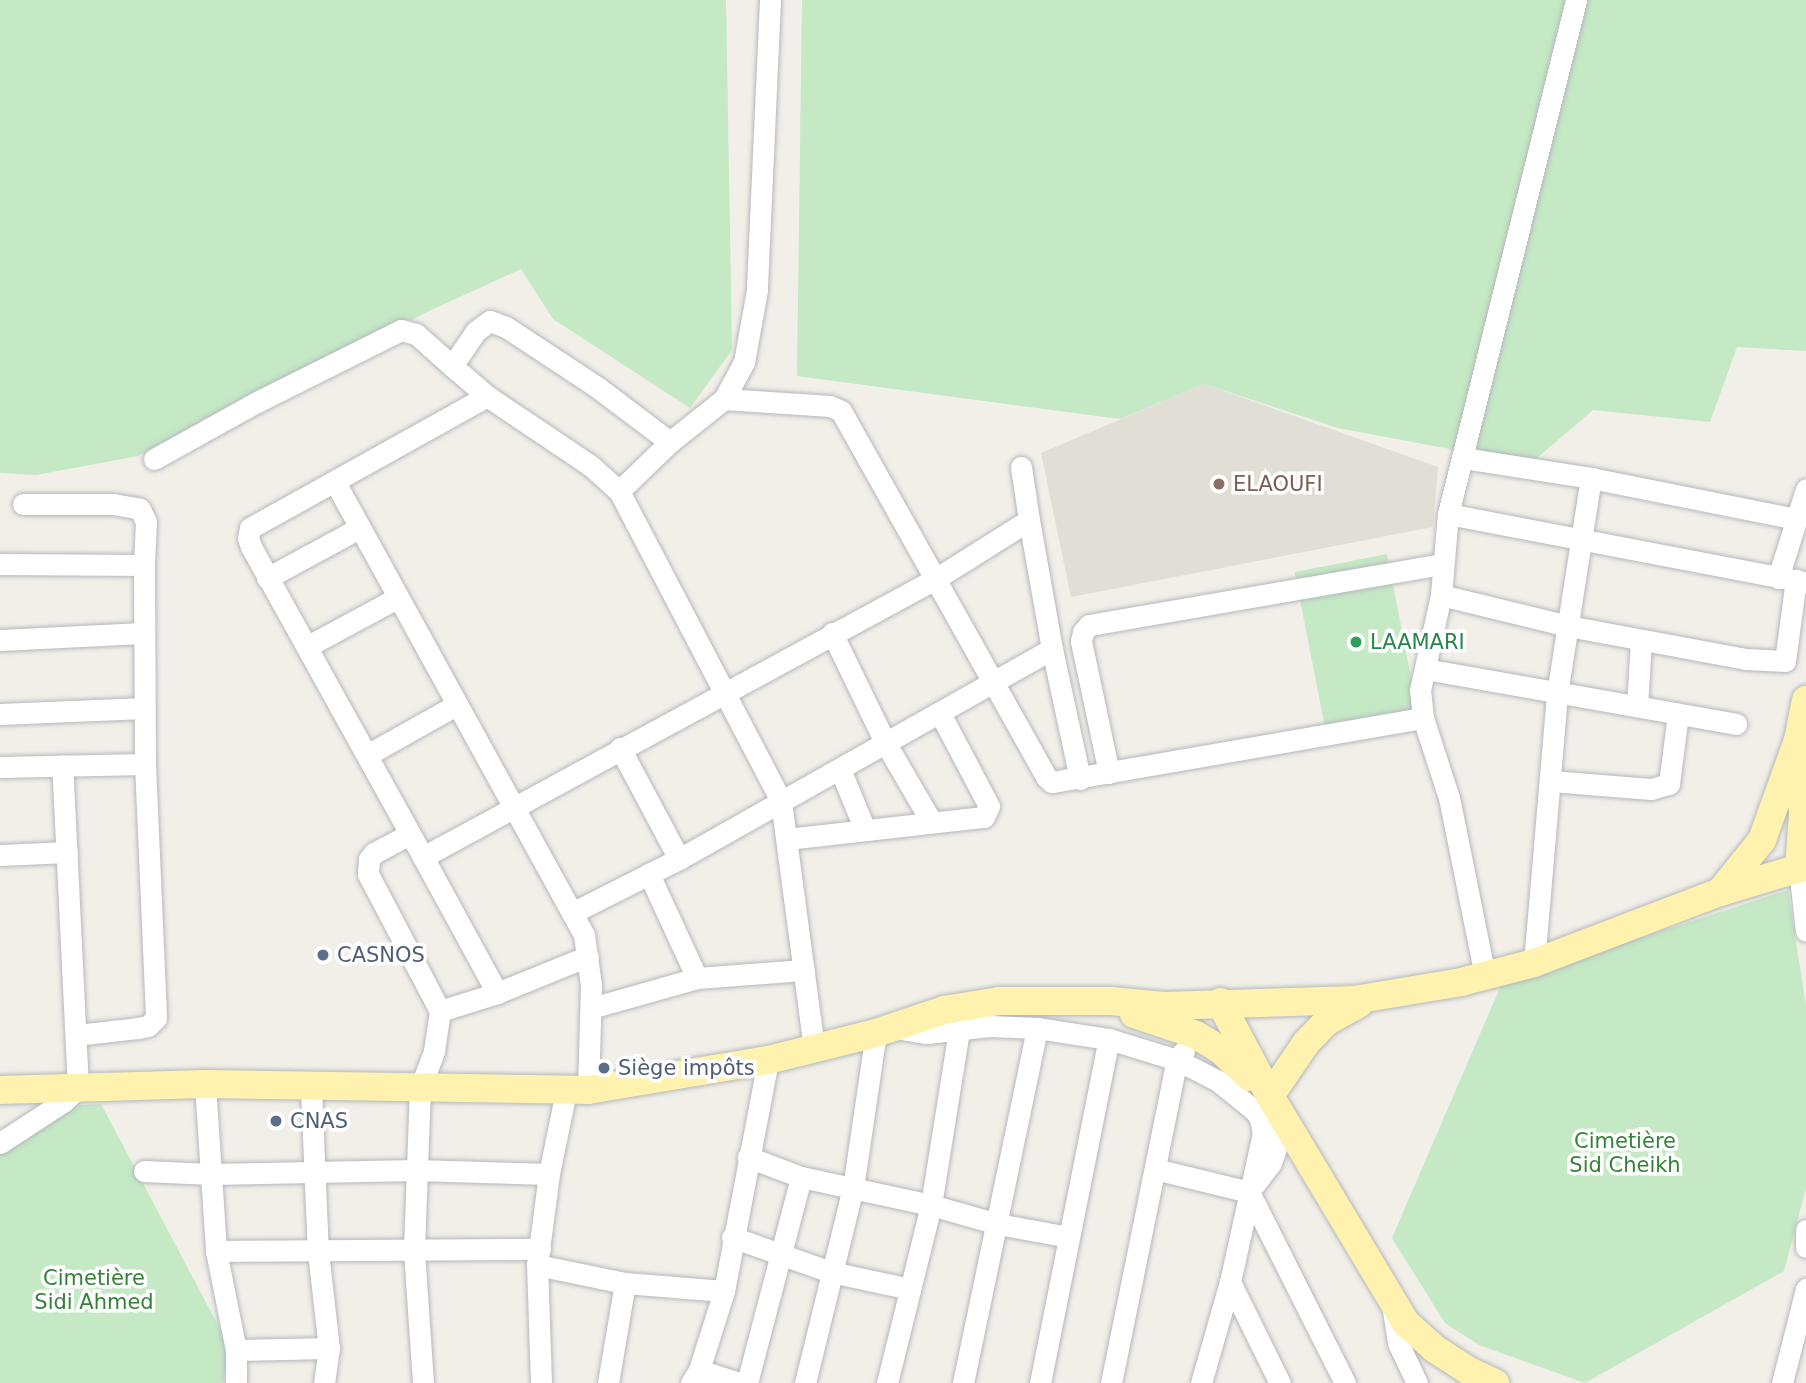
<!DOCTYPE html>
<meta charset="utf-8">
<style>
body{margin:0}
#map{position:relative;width:1806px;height:1383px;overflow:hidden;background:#f1efe8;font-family:"DejaVu Sans",sans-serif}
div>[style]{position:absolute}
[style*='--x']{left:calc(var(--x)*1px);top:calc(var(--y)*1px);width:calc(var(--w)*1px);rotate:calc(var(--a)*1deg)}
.education>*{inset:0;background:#e1ded6}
.green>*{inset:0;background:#c5e8c5;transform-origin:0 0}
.roads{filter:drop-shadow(0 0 2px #b5b8bc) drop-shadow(0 0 2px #b5b8bc)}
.minor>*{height:21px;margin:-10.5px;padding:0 10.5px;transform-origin:10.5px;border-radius:10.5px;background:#fff}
.major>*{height:28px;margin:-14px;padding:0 14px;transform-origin:14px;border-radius:14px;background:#fff2af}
.dots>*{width:19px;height:19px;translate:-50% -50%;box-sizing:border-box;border:4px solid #fff;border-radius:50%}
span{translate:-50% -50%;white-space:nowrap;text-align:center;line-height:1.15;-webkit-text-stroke:7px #fff;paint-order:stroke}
.education-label{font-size:21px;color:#785e54}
.left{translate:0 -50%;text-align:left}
.leisure-label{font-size:21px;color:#27864d}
.service-label{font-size:21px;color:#4e5e75}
.park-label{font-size:21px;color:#348238}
</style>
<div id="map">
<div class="education">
<i style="clip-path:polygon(1204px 384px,1438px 467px,1433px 527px,1071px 597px,1041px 453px)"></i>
</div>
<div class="green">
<i style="clip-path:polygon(0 0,726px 0,732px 350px,690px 408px,553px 319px,521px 269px,429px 311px,138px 456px,36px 475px,0 473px)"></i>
<i style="clip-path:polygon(802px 0,1806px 0,1806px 351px,1737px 347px,1710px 422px,1593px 410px,1530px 464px,1338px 428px,1204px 384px,1120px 419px,797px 376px)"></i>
<i style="left:1387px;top:554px;width:159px;height:94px;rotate:79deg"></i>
<i style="clip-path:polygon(1788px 890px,1806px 1006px,1806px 1188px,1784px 1271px,1585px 1383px,1479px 1345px,1445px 1323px,1392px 1238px,1502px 983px)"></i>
<i style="clip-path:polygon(101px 1104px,229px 1346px,223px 1383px,0 1383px,0 1146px,67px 1106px)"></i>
</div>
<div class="roads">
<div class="minor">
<i style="--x:770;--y:0;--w:290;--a:92.6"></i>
<i style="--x:757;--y:290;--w:73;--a:100.2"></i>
<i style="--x:744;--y:362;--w:42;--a:118.4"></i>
<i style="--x:724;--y:399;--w:69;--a:141.5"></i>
<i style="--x:670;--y:442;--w:71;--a:136.1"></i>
<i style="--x:619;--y:491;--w:350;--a:62.4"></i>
<i style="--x:781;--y:801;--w:249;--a:82.4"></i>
<i style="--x:487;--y:396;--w:46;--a:-139.4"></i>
<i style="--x:452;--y:366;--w:42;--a:-55.6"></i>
<i style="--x:476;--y:331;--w:17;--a:-36"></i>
<i style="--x:490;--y:321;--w:17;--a:21"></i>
<i style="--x:506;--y:327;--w:109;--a:33.4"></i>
<i style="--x:597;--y:387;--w:91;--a:37"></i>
<i style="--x:724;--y:399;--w:106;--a:3.8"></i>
<i style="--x:830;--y:406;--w:12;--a:24"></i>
<i style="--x:841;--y:411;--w:420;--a:60.7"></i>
<i style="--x:1046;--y:777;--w:8;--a:40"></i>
<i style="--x:1052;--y:782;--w:376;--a:-9.8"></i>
<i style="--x:1463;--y:458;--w:130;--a:8.9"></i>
<i style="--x:154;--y:459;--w:115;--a:-29"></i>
<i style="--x:255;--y:403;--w:163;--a:-26.6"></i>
<i style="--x:401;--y:330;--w:16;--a:15"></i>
<i style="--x:416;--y:334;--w:48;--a:41.6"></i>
<i style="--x:1021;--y:467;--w:54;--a:81.4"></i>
<i style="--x:335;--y:482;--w:517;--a:61.2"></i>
<i style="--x:584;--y:935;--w:50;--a:82"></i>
<i style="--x:591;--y:985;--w:105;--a:91.6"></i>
<i style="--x:23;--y:504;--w:90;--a:0"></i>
<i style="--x:113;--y:504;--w:27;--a:10"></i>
<i style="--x:140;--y:509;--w:14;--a:65"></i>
<i style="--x:146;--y:522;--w:43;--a:92.7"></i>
<i style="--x:1448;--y:514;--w:364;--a:10.8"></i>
<i style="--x:0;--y:564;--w:144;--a:0.4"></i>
<i style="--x:144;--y:565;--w:199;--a:89.7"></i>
<i style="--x:145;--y:764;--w:254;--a:87.5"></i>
<i style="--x:156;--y:1018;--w:11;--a:135"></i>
<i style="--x:148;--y:1026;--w:10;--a:169"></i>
<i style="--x:138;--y:1028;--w:62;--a:173.6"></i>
<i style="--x:267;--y:578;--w:105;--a:-28.5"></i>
<i style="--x:1778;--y:578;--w:93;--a:-72.5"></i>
<i style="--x:1441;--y:595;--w:131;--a:13.7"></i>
<i style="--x:1568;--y:626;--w:181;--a:10.5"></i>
<i style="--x:1746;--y:659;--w:39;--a:3"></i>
<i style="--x:1785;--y:661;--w:82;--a:-82.3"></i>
<i style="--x:832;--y:633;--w:123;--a:64.1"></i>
<i style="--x:886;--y:744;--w:89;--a:59.7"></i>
<i style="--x:0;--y:640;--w:143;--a:-2.8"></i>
<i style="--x:308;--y:646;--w:101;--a:-28.3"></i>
<i style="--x:1052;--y:649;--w:133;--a:77.8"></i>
<i style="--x:1425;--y:669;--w:316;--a:10"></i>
<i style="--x:1637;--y:706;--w:66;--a:-86.5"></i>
<i style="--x:0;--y:714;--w:144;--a:-2.4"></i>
<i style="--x:620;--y:748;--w:126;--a:62"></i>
<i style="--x:367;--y:755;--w:102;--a:-29.3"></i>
<i style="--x:0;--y:767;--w:145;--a:-1.2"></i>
<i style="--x:840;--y:769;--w:66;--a:67.7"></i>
<i style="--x:1109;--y:773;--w:135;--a:-102"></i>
<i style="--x:1081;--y:641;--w:9;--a:-77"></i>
<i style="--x:1083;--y:632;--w:9;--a:-49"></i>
<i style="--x:1089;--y:625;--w:358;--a:-9.8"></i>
<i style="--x:1551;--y:781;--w:100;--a:4.6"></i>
<i style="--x:1651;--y:789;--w:19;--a:-16"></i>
<i style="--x:1669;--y:784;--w:71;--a:-82.7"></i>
<i style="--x:410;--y:834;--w:41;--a:152.2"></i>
<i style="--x:374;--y:853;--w:8;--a:130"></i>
<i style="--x:369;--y:859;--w:15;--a:94"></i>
<i style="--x:368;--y:874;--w:155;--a:62.3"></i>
<i style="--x:440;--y:1011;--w:60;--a:-17.5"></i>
<i style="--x:497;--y:993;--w:98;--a:-22.1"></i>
<i style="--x:787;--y:839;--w:198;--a:-6.4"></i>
<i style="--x:984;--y:817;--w:12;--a:-66"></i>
<i style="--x:989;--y:806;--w:105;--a:-117.8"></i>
<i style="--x:0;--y:855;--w:67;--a:-2.6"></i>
<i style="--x:423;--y:857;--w:155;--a:61.4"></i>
<i style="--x:1799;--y:867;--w:64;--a:83.8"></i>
<i style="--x:572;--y:913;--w:120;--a:-26.8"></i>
<i style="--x:679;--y:859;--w:428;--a:-29.4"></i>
<i style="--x:1052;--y:649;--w:131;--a:-100.1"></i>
<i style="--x:1029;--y:520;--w:109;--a:147.8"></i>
<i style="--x:937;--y:578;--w:585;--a:151.51"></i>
<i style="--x:423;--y:857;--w:355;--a:-119"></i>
<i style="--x:251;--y:547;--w:9;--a:-108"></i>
<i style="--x:248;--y:538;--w:10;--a:-79"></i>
<i style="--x:250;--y:528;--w:271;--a:-29.1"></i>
<i style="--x:487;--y:396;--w:125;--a:33.9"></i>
<i style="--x:591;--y:466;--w:38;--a:42"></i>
<i style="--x:1534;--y:963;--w:270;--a:-85.1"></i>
<i style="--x:1557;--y:694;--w:219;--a:-81.1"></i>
<i style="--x:1591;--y:478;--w:209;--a:11.3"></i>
<i style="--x:1485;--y:976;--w:182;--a:-101.4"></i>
<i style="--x:1449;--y:798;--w:84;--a:-108"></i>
<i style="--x:1423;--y:718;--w:28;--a:-96"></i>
<i style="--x:1420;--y:690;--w:97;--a:-77.5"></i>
<i style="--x:1441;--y:595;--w:81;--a:-85.1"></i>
<i style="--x:1448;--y:514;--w:530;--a:-76.02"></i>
<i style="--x:697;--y:978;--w:107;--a:-4.3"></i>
<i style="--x:591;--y:1008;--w:110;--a:-15.8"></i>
<i style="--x:697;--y:978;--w:115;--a:-114.8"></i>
<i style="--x:895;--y:1028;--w:32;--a:9"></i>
<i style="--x:927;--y:1033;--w:63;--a:-6.3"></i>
<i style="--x:990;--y:1026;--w:47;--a:2.4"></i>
<i style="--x:1037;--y:1028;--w:73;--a:8.7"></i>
<i style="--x:1109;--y:1039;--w:71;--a:17.2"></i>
<i style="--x:1177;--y:1060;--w:46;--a:27.1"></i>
<i style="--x:1218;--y:1081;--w:48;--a:39"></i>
<i style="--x:1255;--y:1111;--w:9;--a:54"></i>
<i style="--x:1260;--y:1118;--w:15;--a:79"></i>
<i style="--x:1263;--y:1133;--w:153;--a:102.5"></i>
<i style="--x:1230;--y:1282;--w:105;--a:106"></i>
<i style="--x:205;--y:1084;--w:167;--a:86.2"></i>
<i style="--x:216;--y:1251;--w:101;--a:78.6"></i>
<i style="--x:236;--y:1350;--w:33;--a:90"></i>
<i style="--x:311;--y:1088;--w:164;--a:87.6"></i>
<i style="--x:318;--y:1252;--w:97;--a:83.5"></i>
<i style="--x:329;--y:1348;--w:35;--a:98"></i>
<i style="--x:0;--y:1143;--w:75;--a:-33.1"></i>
<i style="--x:63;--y:1102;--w:21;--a:-43"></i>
<i style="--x:78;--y:1088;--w:323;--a:-92.8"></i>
<i style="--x:1155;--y:1169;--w:97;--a:13.7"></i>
<i style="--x:1249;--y:1192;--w:214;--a:63.3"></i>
<i style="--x:144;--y:1171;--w:67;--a:2.6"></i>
<i style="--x:211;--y:1174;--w:205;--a:-1.1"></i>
<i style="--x:416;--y:1170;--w:133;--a:1.7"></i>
<i style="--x:801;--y:1177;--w:133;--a:12.2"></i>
<i style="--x:931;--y:1205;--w:70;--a:15.8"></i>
<i style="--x:998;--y:1224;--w:72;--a:10.4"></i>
<i style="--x:1255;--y:1184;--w:26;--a:-53"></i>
<i style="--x:1271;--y:1163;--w:44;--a:-71.6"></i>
<i style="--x:1806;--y:1230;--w:17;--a:90"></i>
<i style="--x:732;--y:1237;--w:105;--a:19.5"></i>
<i style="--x:831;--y:1272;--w:81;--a:12.1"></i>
<i style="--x:216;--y:1251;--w:324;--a:-0.4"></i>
<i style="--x:537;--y:1265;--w:90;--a:11.6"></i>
<i style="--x:625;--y:1283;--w:99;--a:4.6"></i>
<i style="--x:1230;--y:1282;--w:113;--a:63.7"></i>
<i style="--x:1392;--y:1304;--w:39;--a:81"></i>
<i style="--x:1398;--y:1343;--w:44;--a:64.6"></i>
<i style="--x:236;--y:1350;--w:93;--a:-1.2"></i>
<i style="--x:699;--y:1370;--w:42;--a:18"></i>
<i style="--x:423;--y:1383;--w:133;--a:-93.9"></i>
<i style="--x:414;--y:1250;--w:162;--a:-87.9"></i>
<i style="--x:420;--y:1088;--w:40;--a:-69"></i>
<i style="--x:434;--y:1051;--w:40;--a:-81.5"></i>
<i style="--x:541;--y:1383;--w:118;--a:-91.9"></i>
<i style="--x:537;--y:1265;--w:92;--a:-82.5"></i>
<i style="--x:549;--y:1174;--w:85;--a:-78.4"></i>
<i style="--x:608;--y:1383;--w:101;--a:-80.4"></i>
<i style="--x:691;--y:1383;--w:15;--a:-58"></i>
<i style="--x:699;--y:1370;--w:83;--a:-72.4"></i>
<i style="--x:724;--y:1291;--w:235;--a:-79.2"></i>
<i style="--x:747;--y:1383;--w:213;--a:-75.3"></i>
<i style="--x:801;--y:1177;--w:57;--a:-159.3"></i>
<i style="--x:805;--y:1383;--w:201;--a:-76.2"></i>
<i style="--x:853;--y:1188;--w:157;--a:-81.6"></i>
<i style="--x:887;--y:1383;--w:183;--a:-76.1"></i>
<i style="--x:931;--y:1205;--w:176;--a:-80.9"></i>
<i style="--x:963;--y:1383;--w:363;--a:-78.2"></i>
<i style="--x:1040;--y:1383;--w:351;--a:-78.7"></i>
<i style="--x:1111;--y:1383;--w:330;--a:-78.5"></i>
<i style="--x:1177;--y:1060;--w:11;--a:-52"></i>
<i style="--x:1782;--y:1383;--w:97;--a:-75.7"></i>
</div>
<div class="major">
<i style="--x:1799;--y:867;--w:53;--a:-85.7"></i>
<i style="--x:1803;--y:814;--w:64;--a:-93.6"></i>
<i style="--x:1720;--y:892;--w:67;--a:-51.1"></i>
<i style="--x:1762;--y:840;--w:106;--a:-70.2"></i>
<i style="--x:1798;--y:740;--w:41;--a:-78.7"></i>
<i style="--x:1220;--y:1002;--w:106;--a:62"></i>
<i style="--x:1270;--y:1096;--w:265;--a:59.1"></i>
<i style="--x:1406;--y:1323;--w:39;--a:42"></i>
<i style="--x:1435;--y:1349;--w:40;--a:32.9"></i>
<i style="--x:1469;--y:1371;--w:29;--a:25"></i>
<i style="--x:1134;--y:1014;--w:65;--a:18.7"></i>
<i style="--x:1196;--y:1035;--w:26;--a:31"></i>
<i style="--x:1218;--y:1048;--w:43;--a:42.2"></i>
<i style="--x:0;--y:1090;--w:205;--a:-1.7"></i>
<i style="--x:205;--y:1084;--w:383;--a:0.9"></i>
<i style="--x:588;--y:1090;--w:182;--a:-9.5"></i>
<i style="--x:768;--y:1060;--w:111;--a:-14"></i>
<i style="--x:876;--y:1033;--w:72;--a:-18.7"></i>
<i style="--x:944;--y:1010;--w:56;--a:-9.3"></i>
<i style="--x:999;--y:1001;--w:112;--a:0"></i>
<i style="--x:1111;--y:1001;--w:53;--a:5.4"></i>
<i style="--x:1164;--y:1006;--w:190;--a:-1.8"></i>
<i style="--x:1354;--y:1000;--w:109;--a:-9.5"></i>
<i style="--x:1461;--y:982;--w:75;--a:-14.6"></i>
<i style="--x:1534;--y:963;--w:199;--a:-20.9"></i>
<i style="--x:1720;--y:892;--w:90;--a:-16.8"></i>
<i style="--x:1270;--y:1096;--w:64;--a:-55.8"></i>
<i style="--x:1306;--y:1043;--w:29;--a:-46"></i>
<i style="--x:1326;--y:1022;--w:37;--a:-29"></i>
</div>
</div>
<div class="dots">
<i style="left:1219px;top:484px;background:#8d6e63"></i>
<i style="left:1356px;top:642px;background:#2e9e5b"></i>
<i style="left:323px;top:955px;background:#5c6f8a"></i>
<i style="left:604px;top:1068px;background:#5c6f8a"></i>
<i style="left:276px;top:1121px;background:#5c6f8a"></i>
</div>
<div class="education-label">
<span class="left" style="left:1233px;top:484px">ELAOUFI</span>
</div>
<div class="leisure-label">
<span class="left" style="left:1370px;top:642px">LAAMARI</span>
</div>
<div class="service-label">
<span class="left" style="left:337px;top:955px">CASNOS</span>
<span class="left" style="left:618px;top:1068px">Siège impôts</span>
<span class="left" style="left:290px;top:1121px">CNAS</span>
</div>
<div class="park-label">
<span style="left:1625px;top:1153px">Cimetière<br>Sid Cheikh</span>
<span style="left:94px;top:1290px">Cimetière<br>Sidi Ahmed</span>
</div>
</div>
